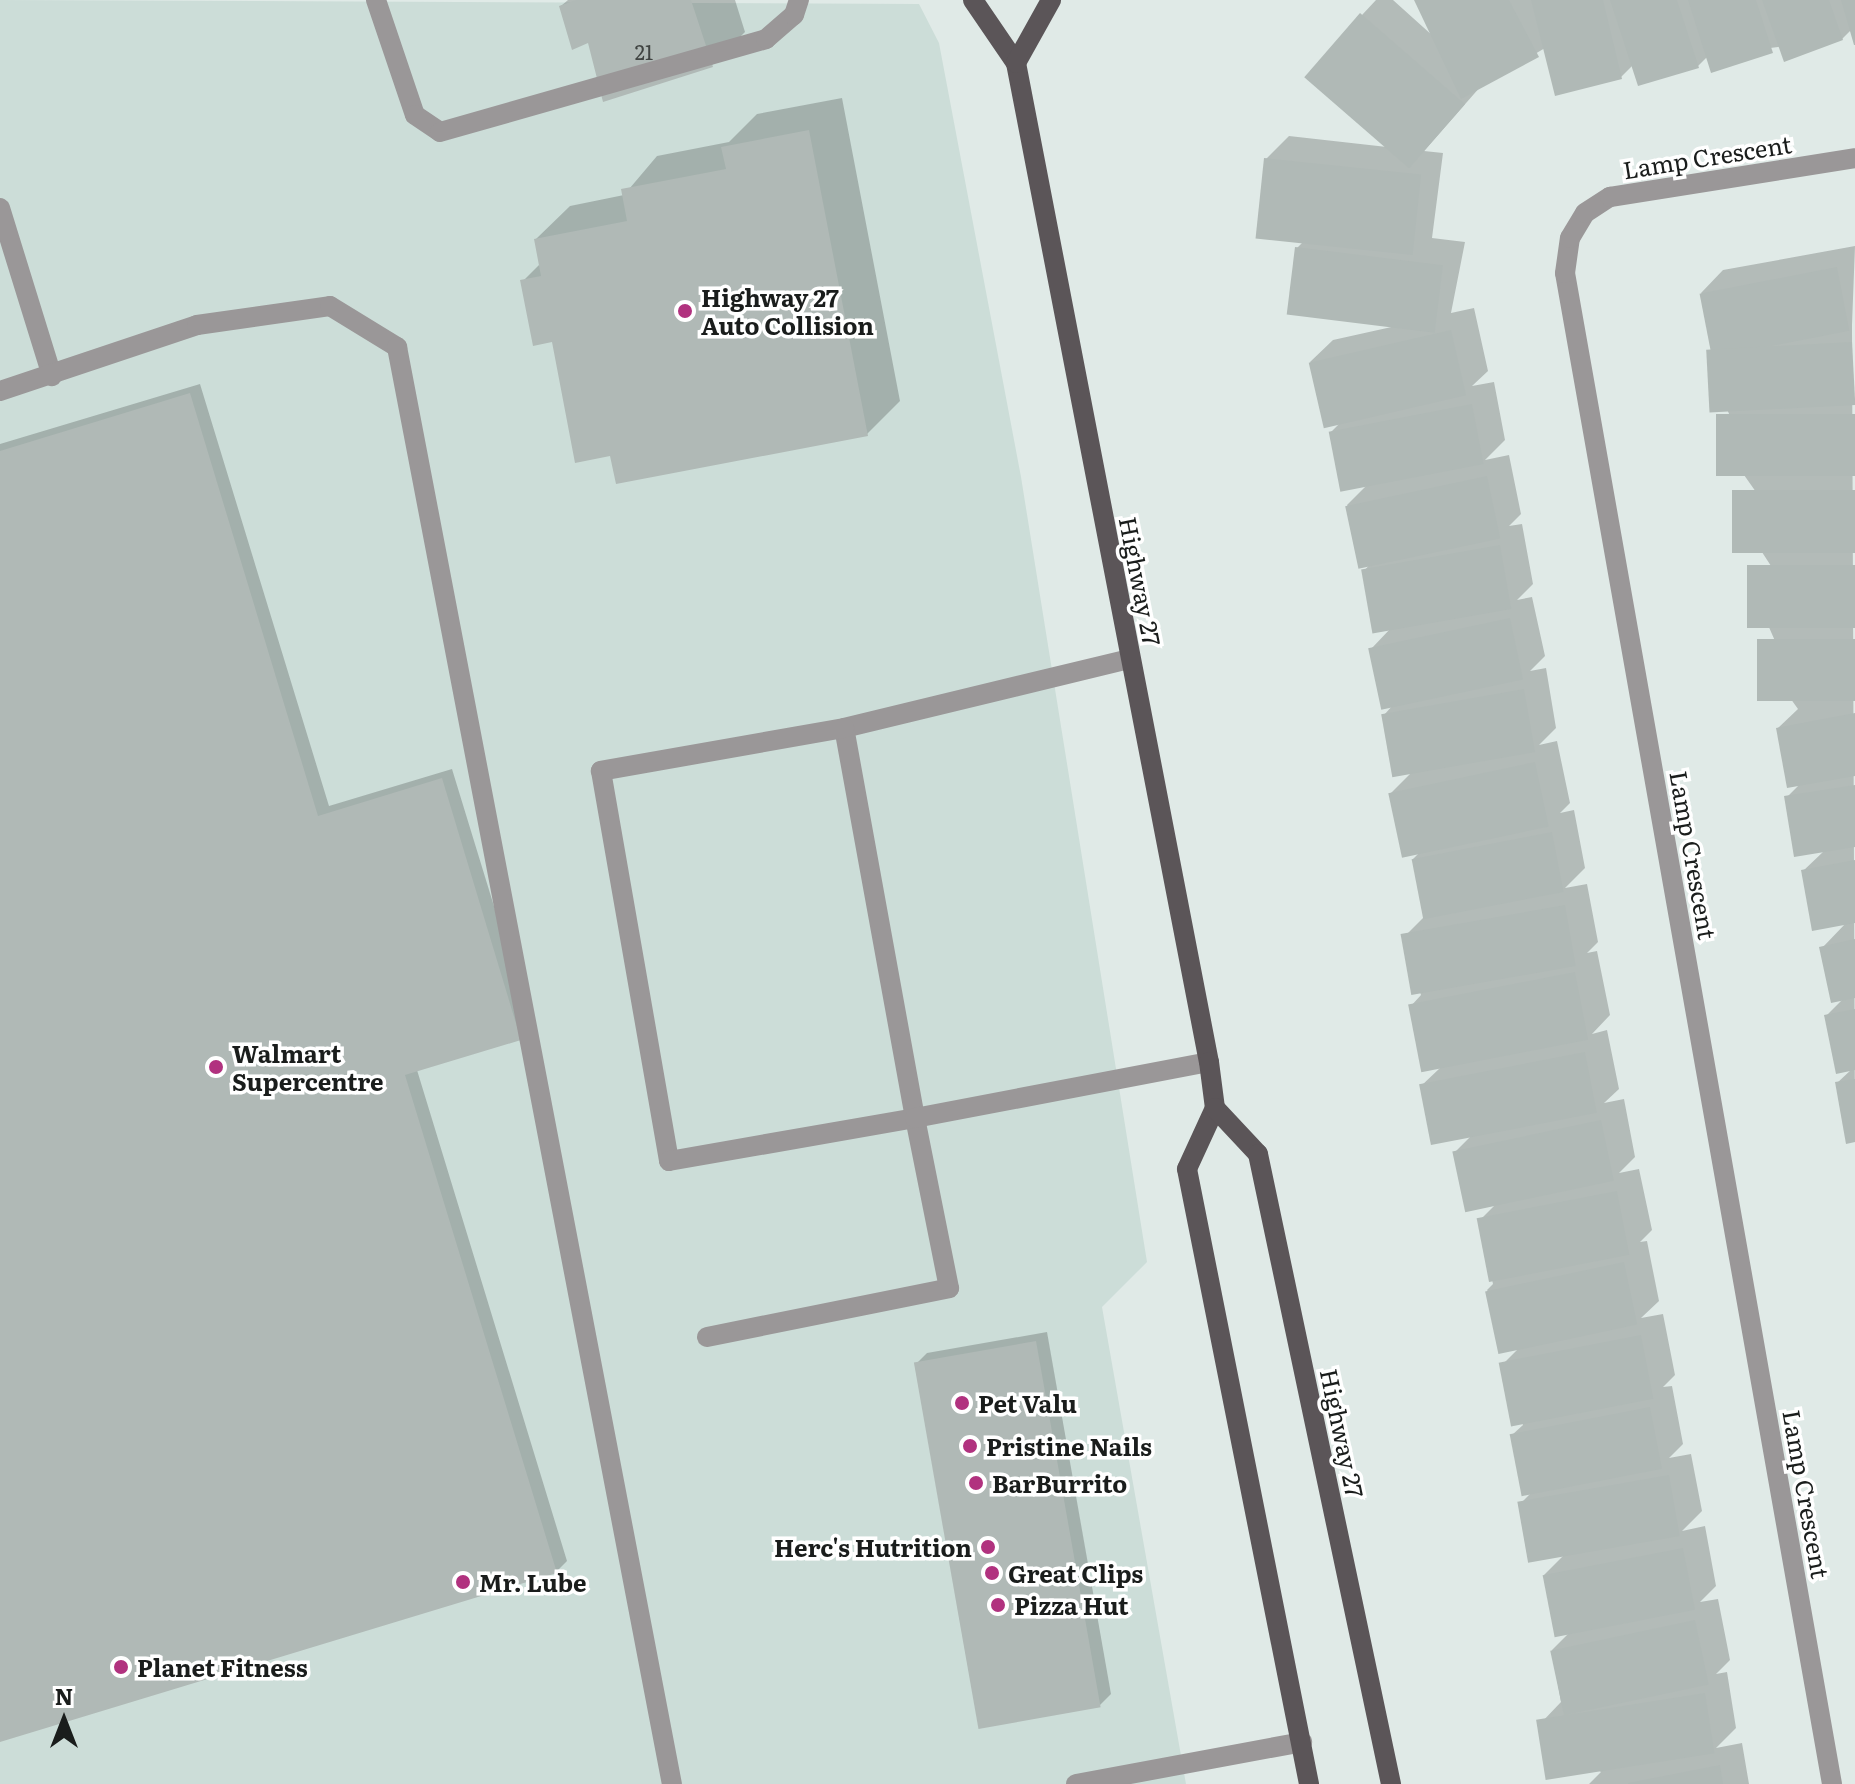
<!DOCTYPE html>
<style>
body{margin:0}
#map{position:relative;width:1855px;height:1784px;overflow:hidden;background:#e0eae7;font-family:Literata,serif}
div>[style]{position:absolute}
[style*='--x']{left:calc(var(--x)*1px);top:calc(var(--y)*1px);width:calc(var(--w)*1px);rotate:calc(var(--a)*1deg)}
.built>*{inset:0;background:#ccddd8}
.shadow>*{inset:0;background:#0003}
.building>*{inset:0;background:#b0b9b6;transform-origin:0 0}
.minor>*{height:20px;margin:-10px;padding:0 10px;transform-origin:10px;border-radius:10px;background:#9a9798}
.major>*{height:20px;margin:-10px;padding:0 10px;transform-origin:10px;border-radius:10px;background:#5b5558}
.dots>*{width:22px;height:22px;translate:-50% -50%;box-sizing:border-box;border:4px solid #fff;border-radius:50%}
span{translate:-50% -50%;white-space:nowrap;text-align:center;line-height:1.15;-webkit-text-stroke:7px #fff;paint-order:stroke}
.number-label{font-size:20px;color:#404442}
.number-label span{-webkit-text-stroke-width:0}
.street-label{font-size:24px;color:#1a1d1c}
.poi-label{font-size:24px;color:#1a1d1c;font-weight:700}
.left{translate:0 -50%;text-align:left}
.right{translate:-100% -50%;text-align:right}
.north{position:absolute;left:24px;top:1680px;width:80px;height:80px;-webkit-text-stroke:6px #fff;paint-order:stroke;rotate:0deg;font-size:22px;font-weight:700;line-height:32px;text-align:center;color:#1a1d1c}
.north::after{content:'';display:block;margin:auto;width:28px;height:36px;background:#1a1d1c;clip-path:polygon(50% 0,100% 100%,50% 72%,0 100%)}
</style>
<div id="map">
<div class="built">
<i style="clip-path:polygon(0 0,919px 4px,939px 43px,1021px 477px,1147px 1262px,1102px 1307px,1186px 1784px,0 1784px)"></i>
</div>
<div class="shadow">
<i style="clip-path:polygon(568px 0,735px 0,745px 32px,712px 65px,589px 41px,561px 6px)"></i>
<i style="clip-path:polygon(1376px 0,1393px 0,1433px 36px,1416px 0,1855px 0,1855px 40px,1852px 29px,1842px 39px,1708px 56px,1698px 66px,1633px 65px,1621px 77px,1545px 48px,1481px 86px,1424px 151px,1443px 153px,1432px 238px,1465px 242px,1451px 313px,1474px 308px,1488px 371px,1472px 386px,1494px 382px,1505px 440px,1485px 460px,1509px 455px,1521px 514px,1509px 526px,1522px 524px,1533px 584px,1517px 600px,1532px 597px,1545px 656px,1530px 671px,1546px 668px,1556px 728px,1539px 745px,1557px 741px,1570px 803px,1560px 813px,1574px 810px,1585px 868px,1565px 888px,1587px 884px,1598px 942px,1587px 953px,1597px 951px,1610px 1015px,1592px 1034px,1607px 1030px,1619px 1089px,1604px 1103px,1624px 1099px,1635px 1157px,1619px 1173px,1639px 1169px,1652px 1230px,1640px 1242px,1647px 1241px,1659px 1301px,1641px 1318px,1663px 1314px,1675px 1375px,1663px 1387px,1672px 1386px,1683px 1444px,1669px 1458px,1691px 1454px,1702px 1511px,1682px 1531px,1705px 1526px,1716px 1586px,1700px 1602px,1718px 1599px,1730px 1660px,1716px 1674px,1727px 1672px,1736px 1728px,1716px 1748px,1742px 1743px,1749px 1784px,1589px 1784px,1601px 1772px,1539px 1725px,1561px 1702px,1552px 1650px,1571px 1631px,1544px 1575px,1564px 1555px,1520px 1504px,1532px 1492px,1512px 1435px,1523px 1425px,1502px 1365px,1521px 1346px,1487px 1290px,1493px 1284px,1479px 1221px,1495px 1205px,1455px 1152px,1470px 1137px,1421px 1086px,1440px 1068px,1410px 1007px,1421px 995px,1403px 938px,1424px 917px,1413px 859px,1420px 852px,1390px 794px,1413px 771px,1384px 715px,1393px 705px,1371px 649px,1391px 628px,1363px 572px,1372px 562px,1347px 505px,1369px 483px,1331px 432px,1342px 421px,1310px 362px,1333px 340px,1396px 326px,1297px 248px,1302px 243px,1266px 159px,1289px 136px,1387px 147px,1362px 15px)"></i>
<i style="clip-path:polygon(842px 98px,900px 401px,867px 434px,612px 454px,523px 281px,541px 263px,536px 239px,570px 206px,624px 195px,657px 156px,729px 142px,757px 114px)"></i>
<i style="clip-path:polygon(1855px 246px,1852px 325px,1855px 1140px,1837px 1083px,1852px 1069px,1826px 1016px,1844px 998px,1822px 948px,1846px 923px,1803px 871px,1824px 851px,1787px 797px,1800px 784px,1778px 728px,1798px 709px,1760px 656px,1775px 641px,1751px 586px,1771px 566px,1736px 512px,1756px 492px,1720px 441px,1734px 426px,1711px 370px,1731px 350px,1701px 293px,1723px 270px)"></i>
<i style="clip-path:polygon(200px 384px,329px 806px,452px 769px,531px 1027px,417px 1070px,567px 1561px,556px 1572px,0 1740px,0 444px)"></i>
<i style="clip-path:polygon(1047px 1332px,1111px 1694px,1100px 1705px,916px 1364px,927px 1353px)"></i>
</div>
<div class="building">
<i style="clip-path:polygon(576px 0,691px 0,713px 67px,603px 102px,588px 43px,572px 50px,559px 6px)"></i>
<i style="clip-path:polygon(1414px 0,1509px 0,1539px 57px,1461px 99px)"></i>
<i style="clip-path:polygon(1531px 0,1603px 0,1622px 79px,1555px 96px)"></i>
<i style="clip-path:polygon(1610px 0,1677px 0,1699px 68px,1638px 86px)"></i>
<i style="clip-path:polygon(1688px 0,1756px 0,1773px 53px,1711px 73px)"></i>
<i style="clip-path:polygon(1762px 0,1829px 0,1843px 40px,1784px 62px)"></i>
<i style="clip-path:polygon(1841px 0,1855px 0,1855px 45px,1854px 45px)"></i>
<i style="left:1360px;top:13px;width:139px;height:85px;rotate:41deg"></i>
<i style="clip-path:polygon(809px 130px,868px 436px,616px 484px,610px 456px,575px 463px,552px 342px,533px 346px,520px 280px,541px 276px,534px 239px,627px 221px,621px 189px,726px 169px,721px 147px)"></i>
<i style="left:1264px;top:158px;width:158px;height:81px;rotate:6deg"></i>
<i style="left:1295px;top:247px;width:149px;height:68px;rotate:7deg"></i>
<i style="left:1837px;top:267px;width:65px;height:140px;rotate:79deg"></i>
<i style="left:1451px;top:330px;width:67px;height:146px;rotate:77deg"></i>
<i style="left:1852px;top:342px;width:63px;height:146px;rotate:87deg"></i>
<i style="clip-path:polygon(190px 393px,318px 816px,442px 778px,521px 1040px,405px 1075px,557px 1573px,0 1742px,0 451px)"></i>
<i style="left:1472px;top:404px;width:61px;height:146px;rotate:79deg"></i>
<i style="left:1855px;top:414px;width:62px;height:139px;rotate:90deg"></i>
<i style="left:1487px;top:476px;width:64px;height:145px;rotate:78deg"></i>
<i style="left:1855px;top:490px;width:63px;height:123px;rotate:90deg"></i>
<i style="left:1500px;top:545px;width:65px;height:141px;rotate:80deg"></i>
<i style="left:1855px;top:565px;width:63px;height:108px;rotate:90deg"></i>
<i style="left:1510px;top:618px;width:63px;height:145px;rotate:78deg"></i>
<i style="left:1855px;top:639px;width:62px;height:98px;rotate:90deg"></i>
<i style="left:1524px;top:689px;width:64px;height:145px;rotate:80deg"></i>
<i style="clip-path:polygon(1855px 713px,1855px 776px,1787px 788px,1776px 728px)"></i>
<i style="left:1535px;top:762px;width:66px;height:150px;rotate:78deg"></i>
<i style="clip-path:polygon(1855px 785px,1855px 847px,1794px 857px,1784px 796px)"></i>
<i style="left:1552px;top:832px;width:61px;height:143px;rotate:79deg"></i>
<i style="clip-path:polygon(1855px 860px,1855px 923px,1812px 931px,1801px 870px)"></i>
<i style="left:1565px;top:905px;width:62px;height:167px;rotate:80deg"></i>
<i style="clip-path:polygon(1855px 939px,1855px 998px,1831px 1003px,1819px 947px)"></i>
<i style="left:1575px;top:972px;width:69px;height:170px;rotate:79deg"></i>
<i style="clip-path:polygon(1855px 1009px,1855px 1070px,1836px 1074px,1824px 1015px)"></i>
<i style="left:1585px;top:1052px;width:62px;height:169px;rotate:79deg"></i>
<i style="clip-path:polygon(1855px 1079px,1855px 1142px,1846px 1144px,1835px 1082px)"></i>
<i style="left:1601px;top:1120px;width:62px;height:152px;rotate:78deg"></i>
<i style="left:1617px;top:1191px;width:65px;height:143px;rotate:79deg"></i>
<i style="left:1624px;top:1262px;width:64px;height:142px;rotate:78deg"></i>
<i style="left:1641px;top:1335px;width:65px;height:145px;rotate:79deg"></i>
<i style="left:1036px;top:1341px;width:372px;height:124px;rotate:80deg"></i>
<i style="left:1650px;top:1407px;width:63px;height:143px;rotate:79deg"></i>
<i style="left:1669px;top:1475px;width:62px;height:154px;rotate:80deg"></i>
<i style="left:1683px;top:1548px;width:63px;height:143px;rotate:79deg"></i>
<i style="left:1695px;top:1620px;width:66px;height:148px;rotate:78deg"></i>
<i style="left:1705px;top:1693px;width:61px;height:171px;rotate:81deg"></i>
<i style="clip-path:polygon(1720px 1765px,1723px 1784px,1628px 1784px,1628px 1783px)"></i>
</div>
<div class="minor">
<i style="--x:376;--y:0;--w:121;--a:71.3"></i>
<i style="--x:415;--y:115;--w:30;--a:34"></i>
<i style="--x:440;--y:132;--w:339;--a:-15.9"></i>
<i style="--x:766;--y:39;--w:37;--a:-41"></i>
<i style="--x:794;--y:15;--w:16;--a:-72"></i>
<i style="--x:0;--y:208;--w:176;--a:72.8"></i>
<i style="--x:0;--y:391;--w:208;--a:-18.5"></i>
<i style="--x:197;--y:325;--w:134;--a:-8.1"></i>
<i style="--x:330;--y:306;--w:79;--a:31.5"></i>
<i style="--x:397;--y:347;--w:1463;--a:79.17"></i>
<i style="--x:844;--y:728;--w:294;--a:-13.6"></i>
<i style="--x:707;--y:1337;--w:247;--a:-11.4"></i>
<i style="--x:949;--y:1288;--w:173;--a:-101.3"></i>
<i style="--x:915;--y:1118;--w:396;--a:-100.3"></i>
<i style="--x:844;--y:728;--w:247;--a:170"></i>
<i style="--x:601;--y:771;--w:396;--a:80.1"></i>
<i style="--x:669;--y:1161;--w:250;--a:-9.9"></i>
<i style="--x:915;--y:1118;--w:299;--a:-10.8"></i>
<i style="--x:1076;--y:1784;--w:230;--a:-10.5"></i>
<i style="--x:1832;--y:1784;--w:1534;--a:-100.02"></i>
<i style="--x:1565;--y:273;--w:35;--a:-82"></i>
<i style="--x:1570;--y:238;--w:29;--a:-59"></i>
<i style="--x:1585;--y:213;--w:30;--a:-33"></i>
<i style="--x:1610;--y:197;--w:248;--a:-9"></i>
</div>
<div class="major">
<i style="--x:973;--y:0;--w:76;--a:55.7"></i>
<i style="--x:1016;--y:63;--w:1017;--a:79.07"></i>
<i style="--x:1209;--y:1062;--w:46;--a:82.6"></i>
<i style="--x:1215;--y:1108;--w:67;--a:114.7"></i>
<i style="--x:1187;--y:1169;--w:627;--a:78.78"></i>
<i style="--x:1016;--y:63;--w:72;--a:-60.9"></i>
<i style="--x:1215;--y:1108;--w:63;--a:46.9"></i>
<i style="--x:1258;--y:1154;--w:644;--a:78.08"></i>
</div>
<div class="dots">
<i style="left:685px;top:311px;background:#b1327f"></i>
<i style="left:216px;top:1067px;background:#b1327f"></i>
<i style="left:962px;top:1403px;background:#b1327f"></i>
<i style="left:970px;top:1446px;background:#b1327f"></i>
<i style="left:976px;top:1483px;background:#b1327f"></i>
<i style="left:988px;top:1547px;background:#b1327f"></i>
<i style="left:992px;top:1573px;background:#b1327f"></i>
<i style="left:463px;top:1582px;background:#b1327f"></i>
<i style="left:998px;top:1605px;background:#b1327f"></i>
<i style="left:121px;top:1667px;background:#b1327f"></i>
</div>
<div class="number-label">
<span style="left:644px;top:51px">21</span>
</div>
<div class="street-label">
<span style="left:1707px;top:156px;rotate:-9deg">Lamp Crescent</span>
<span style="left:1141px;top:581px;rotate:79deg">Highway 27</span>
<span style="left:1694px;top:855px;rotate:80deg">Lamp Crescent</span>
<span style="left:1343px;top:1433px;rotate:78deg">Highway 27</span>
<span style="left:1807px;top:1494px;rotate:80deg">Lamp Crescent</span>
</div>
<div class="poi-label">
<span class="left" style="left:701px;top:311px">Highway 27<br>Auto Collision</span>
<span class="left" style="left:232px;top:1067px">Walmart<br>Supercentre</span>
<span class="left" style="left:978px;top:1403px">Pet Valu</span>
<span class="left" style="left:986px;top:1446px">Pristine Nails</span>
<span class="left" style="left:992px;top:1483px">BarBurrito</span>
<span class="right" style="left:972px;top:1547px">Herc's Hutrition</span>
<span class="left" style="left:1008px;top:1573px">Great Clips</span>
<span class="left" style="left:479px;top:1582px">Mr. Lube</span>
<span class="left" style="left:1014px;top:1605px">Pizza Hut</span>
<span class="left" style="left:137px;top:1667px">Planet Fitness</span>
</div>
<div class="north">N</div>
</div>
